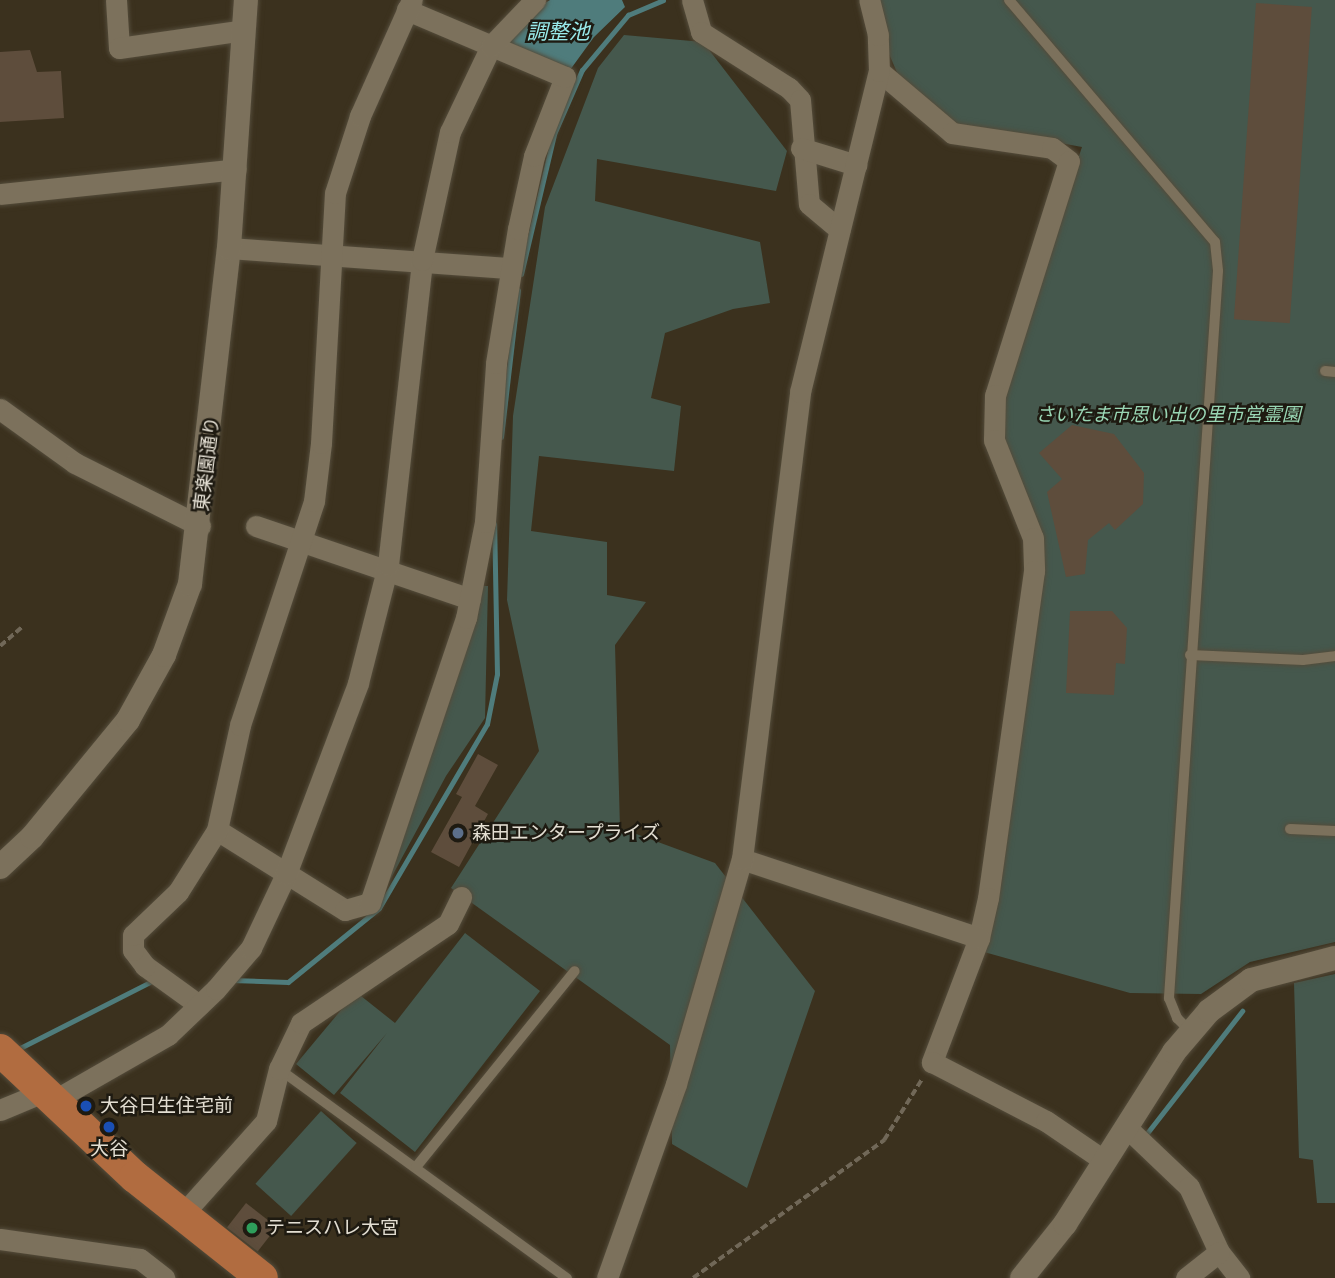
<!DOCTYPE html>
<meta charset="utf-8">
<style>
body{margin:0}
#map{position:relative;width:1335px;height:1278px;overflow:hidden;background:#3b311e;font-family:Merriweather,"Noto Sans JP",serif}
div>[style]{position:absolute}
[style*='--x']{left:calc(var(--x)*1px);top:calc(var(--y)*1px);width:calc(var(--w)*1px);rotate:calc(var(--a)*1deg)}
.green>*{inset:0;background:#45584d;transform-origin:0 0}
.water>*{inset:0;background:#4f7c7c}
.stream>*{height:5px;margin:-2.5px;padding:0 2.5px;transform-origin:2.5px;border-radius:2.5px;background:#4f7c7c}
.building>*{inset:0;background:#5e4d3c;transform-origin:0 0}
.path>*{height:3.5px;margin-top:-1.75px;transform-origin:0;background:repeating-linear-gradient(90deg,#716858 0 7px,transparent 0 10.5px)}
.roads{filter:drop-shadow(0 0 2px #544c3b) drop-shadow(0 0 2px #544c3b)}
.service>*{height:10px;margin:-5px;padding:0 5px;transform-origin:5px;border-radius:5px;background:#7c715c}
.minor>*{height:21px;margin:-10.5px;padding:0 10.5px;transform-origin:10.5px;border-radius:10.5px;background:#7c715c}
.tertiary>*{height:24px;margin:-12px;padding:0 12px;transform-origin:12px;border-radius:12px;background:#7c715c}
.primary>*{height:32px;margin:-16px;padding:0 16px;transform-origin:16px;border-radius:16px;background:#b16c40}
.dots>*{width:19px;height:19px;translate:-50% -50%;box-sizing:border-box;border:4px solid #1e1a11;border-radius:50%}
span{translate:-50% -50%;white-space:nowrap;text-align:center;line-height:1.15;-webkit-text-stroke:5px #1e1a11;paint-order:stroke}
.park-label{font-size:19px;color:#99d6b4;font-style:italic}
.street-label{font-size:19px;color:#e3ded2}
.poi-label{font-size:19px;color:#e3ded2}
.left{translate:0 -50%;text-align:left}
.water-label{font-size:21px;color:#99ebeb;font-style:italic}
</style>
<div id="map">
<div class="green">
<i style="clip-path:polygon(879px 0,1335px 0,1335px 942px,1250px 962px,1201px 994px,1130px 993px,984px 952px,1001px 886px,1044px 564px,1004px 454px,1006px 374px,1082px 147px,955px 124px,898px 75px,887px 49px)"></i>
<i style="clip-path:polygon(624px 35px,703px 42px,787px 151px,776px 191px,597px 159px,595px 201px,760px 242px,770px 303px,733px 309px,665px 333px,651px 398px,681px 406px,674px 471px,539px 456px,531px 531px,607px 542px,607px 595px,646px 602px,615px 645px,620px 828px,715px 863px,815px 991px,747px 1188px,672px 1144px,670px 1045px,451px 888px,539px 751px,507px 600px,513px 416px,545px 207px,598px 68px)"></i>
<i style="clip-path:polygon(478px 586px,488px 586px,485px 718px,446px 776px,377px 904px)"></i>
<i style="clip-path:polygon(465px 933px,540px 991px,415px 1152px,340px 1093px,387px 1033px,334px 1095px,296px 1064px,356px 992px,395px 1023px)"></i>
<i style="clip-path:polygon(1335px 974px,1335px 1203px,1317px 1203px,1313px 1160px,1299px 1158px,1294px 983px)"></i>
<i style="left:321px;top:1111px;width:48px;height:98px;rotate:42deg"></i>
</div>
<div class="water">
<i style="clip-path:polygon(550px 0,622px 0,625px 7px,594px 37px,570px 70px,507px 44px,535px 9px)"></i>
</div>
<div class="stream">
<i style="--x:521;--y:274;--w:144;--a:-76.7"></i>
<i style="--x:554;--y:134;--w:70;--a:-66.4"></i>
<i style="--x:582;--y:70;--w:72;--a:-50.1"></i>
<i style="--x:628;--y:15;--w:38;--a:-23"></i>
<i style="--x:501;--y:437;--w:148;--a:-83.4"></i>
<i style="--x:231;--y:980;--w:57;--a:2"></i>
<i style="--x:288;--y:982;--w:117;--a:-39.1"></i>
<i style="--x:379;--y:908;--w:213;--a:-59.6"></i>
<i style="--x:487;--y:724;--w:51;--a:-78.7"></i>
<i style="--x:497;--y:674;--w:150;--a:-91.1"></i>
<i style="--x:20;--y:1048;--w:150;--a:-26.9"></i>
<i style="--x:1144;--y:1137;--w:160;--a:-52.1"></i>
</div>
<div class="building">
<i style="left:1256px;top:3px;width:56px;height:317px;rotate:4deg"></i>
<i style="clip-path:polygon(30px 50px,37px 72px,61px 71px,64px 118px,0 122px,0 52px)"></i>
<i style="clip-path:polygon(1072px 425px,1114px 434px,1144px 473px,1143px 504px,1115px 530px,1109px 523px,1088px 540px,1085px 574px,1066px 577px,1047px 492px,1062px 479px,1039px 453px)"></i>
<i style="clip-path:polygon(1070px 611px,1112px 611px,1127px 628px,1125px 664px,1116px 663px,1114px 695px,1066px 693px)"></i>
<i style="clip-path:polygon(478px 754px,498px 765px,475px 806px,488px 814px,459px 867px,431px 852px,462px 797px,456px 794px)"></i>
<i style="left:246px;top:1203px;width:39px;height:31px;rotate:38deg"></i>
</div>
<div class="path">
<i style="--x:0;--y:646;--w:29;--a:-41"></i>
<i style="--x:693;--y:1278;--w:236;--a:-35.8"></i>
<i style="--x:884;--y:1140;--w:72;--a:-58.1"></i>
</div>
<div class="roads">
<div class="service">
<i style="--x:1009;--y:0;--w:318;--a:49.6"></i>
<i style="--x:1215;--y:242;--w:29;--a:84"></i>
<i style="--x:1218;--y:271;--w:729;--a:93.86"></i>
<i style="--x:1169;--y:998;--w:22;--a:68"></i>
<i style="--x:1177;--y:1018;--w:18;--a:45"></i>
<i style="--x:1325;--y:371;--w:10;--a:6"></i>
<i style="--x:1190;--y:655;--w:113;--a:2.5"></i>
<i style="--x:1303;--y:660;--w:32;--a:-7"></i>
<i style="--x:1290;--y:829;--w:45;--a:2.5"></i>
<i style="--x:279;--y:1069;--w:356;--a:36"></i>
<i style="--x:416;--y:1167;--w:252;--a:-51"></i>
</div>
<div class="minor">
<i style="--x:116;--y:0;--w:48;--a:86.4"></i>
<i style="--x:119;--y:48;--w:126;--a:-8.2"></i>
<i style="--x:692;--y:0;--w:33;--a:74"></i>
<i style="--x:701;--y:32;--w:104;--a:32.5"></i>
<i style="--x:789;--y:88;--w:16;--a:47"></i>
<i style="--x:800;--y:100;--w:104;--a:85.1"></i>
<i style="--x:809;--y:204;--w:40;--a:40"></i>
<i style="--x:879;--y:71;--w:96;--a:40.3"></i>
<i style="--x:952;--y:133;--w:101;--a:8.5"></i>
<i style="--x:1052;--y:148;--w:21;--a:37"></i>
<i style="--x:1069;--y:161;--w:245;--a:107.5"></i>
<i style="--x:995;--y:395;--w:45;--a:91.3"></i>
<i style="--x:994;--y:440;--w:105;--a:68.3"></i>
<i style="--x:1033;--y:538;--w:33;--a:88"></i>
<i style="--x:1034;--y:571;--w:330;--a:98"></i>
<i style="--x:988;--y:898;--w:41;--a:102.7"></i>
<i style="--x:979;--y:938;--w:133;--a:110.8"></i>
<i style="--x:932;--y:1062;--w:128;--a:27.4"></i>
<i style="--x:1046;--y:1121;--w:68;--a:34.2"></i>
<i style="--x:801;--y:148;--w:58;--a:17.2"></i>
<i style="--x:0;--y:194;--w:237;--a:-6"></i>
<i style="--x:229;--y:248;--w:283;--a:4.1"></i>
<i style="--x:0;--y:409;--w:92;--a:35.8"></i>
<i style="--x:75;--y:463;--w:140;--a:26.7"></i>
<i style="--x:256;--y:526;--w:226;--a:18.8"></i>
<i style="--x:217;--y:830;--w:151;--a:32"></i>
<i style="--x:345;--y:910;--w:26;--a:-16"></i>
<i style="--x:370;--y:903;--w:301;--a:-71.4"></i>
<i style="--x:466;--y:618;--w:98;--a:-78.8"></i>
<i style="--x:485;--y:522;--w:159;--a:-86"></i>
<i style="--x:496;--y:363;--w:136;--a:-80.7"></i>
<i style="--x:518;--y:229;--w:75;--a:-77.6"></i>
<i style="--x:534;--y:156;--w:85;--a:-68.6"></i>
<i style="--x:565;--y:77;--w:172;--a:-157"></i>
<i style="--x:742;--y:859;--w:250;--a:18.4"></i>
<i style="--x:199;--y:1005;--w:67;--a:-144.2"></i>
<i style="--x:145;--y:966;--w:20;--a:-127"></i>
<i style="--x:133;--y:950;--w:15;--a:-90"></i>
<i style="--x:133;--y:935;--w:62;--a:-43.7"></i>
<i style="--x:178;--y:892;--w:73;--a:-57.8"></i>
<i style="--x:217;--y:830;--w:107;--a:-77.6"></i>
<i style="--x:240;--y:725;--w:236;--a:-71.7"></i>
<i style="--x:314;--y:501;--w:58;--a:-83.1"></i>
<i style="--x:321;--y:443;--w:250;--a:-86.8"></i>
<i style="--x:335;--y:193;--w:81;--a:-72"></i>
<i style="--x:360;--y:116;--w:127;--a:-65.9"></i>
<i style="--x:51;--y:1102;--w:135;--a:-29.8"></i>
<i style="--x:168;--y:1035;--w:66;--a:-43.8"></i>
<i style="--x:216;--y:989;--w:54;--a:-49.5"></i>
<i style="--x:251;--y:948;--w:82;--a:-64.7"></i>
<i style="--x:286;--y:874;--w:204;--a:-69.3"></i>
<i style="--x:358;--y:683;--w:122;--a:-75.7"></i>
<i style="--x:388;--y:565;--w:307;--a:-83.6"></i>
<i style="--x:422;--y:260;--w:131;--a:-77.7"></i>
<i style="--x:450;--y:132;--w:95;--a:-64.5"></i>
<i style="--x:491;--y:46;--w:64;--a:-46.3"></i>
<i style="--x:0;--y:1110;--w:44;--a:-22.5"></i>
<i style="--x:1125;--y:1126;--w:88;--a:43.6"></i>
<i style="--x:1189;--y:1187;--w:72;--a:65.2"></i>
<i style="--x:1219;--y:1252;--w:33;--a:52"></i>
<i style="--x:182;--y:1215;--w:126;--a:-48.2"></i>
<i style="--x:266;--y:1121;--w:54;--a:-76"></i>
<i style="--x:279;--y:1069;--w:51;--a:-64.4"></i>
<i style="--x:301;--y:1023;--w:177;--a:-34"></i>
<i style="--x:448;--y:924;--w:30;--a:-64"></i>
<i style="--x:0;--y:1239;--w:141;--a:8.1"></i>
<i style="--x:140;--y:1259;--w:31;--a:38"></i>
<i style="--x:607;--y:1278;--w:206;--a:-70.4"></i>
<i style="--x:676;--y:1084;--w:234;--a:-73.7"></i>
<i style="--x:742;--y:859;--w:471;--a:-82.9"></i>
<i style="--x:800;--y:392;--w:331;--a:-76.2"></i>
<i style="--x:879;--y:71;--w:36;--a:-92"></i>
<i style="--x:878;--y:35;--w:36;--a:-104"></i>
<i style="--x:1186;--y:1278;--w:42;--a:-38.2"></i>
</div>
<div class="tertiary">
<i style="--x:0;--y:867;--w:44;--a:-43.2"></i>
<i style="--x:32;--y:837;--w:151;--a:-50.6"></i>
<i style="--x:128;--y:720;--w:74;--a:-61"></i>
<i style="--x:164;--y:655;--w:76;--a:-69.9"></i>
<i style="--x:190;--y:584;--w:338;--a:-83.4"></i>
<i style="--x:229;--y:248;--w:249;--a:-86.1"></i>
<i style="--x:1022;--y:1278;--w:69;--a:-51.5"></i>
<i style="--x:1065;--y:1224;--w:204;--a:-57.6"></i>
<i style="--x:1174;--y:1052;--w:54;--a:-49.5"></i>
<i style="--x:1209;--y:1011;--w:52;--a:-36.4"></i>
<i style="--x:1251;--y:980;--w:87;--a:-14.7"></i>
</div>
<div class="primary">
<i style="--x:0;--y:1050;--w:185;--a:43.3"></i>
<i style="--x:135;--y:1177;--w:162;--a:38.5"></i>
</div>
</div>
<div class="dots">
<i style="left:458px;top:833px;background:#5c6f8a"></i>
<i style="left:86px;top:1106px;background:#1a4fb4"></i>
<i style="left:109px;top:1127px;background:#1a4fb4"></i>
<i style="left:252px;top:1228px;background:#2e9e5b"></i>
</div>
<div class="park-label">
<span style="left:1168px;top:415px">さいたま市思い出の里市営霊園</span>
</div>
<div class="street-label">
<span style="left:207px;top:464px;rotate:-83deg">東楽園通り</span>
</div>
<div class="poi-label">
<span class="left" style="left:472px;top:833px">森田エンタープライズ</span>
<span class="left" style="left:100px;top:1106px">大谷日生住宅前</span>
<span style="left:109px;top:1149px">大谷</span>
<span class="left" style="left:266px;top:1228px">テニスハレ大宮</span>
</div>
<div class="water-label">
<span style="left:558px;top:32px">調整池</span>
</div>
</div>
